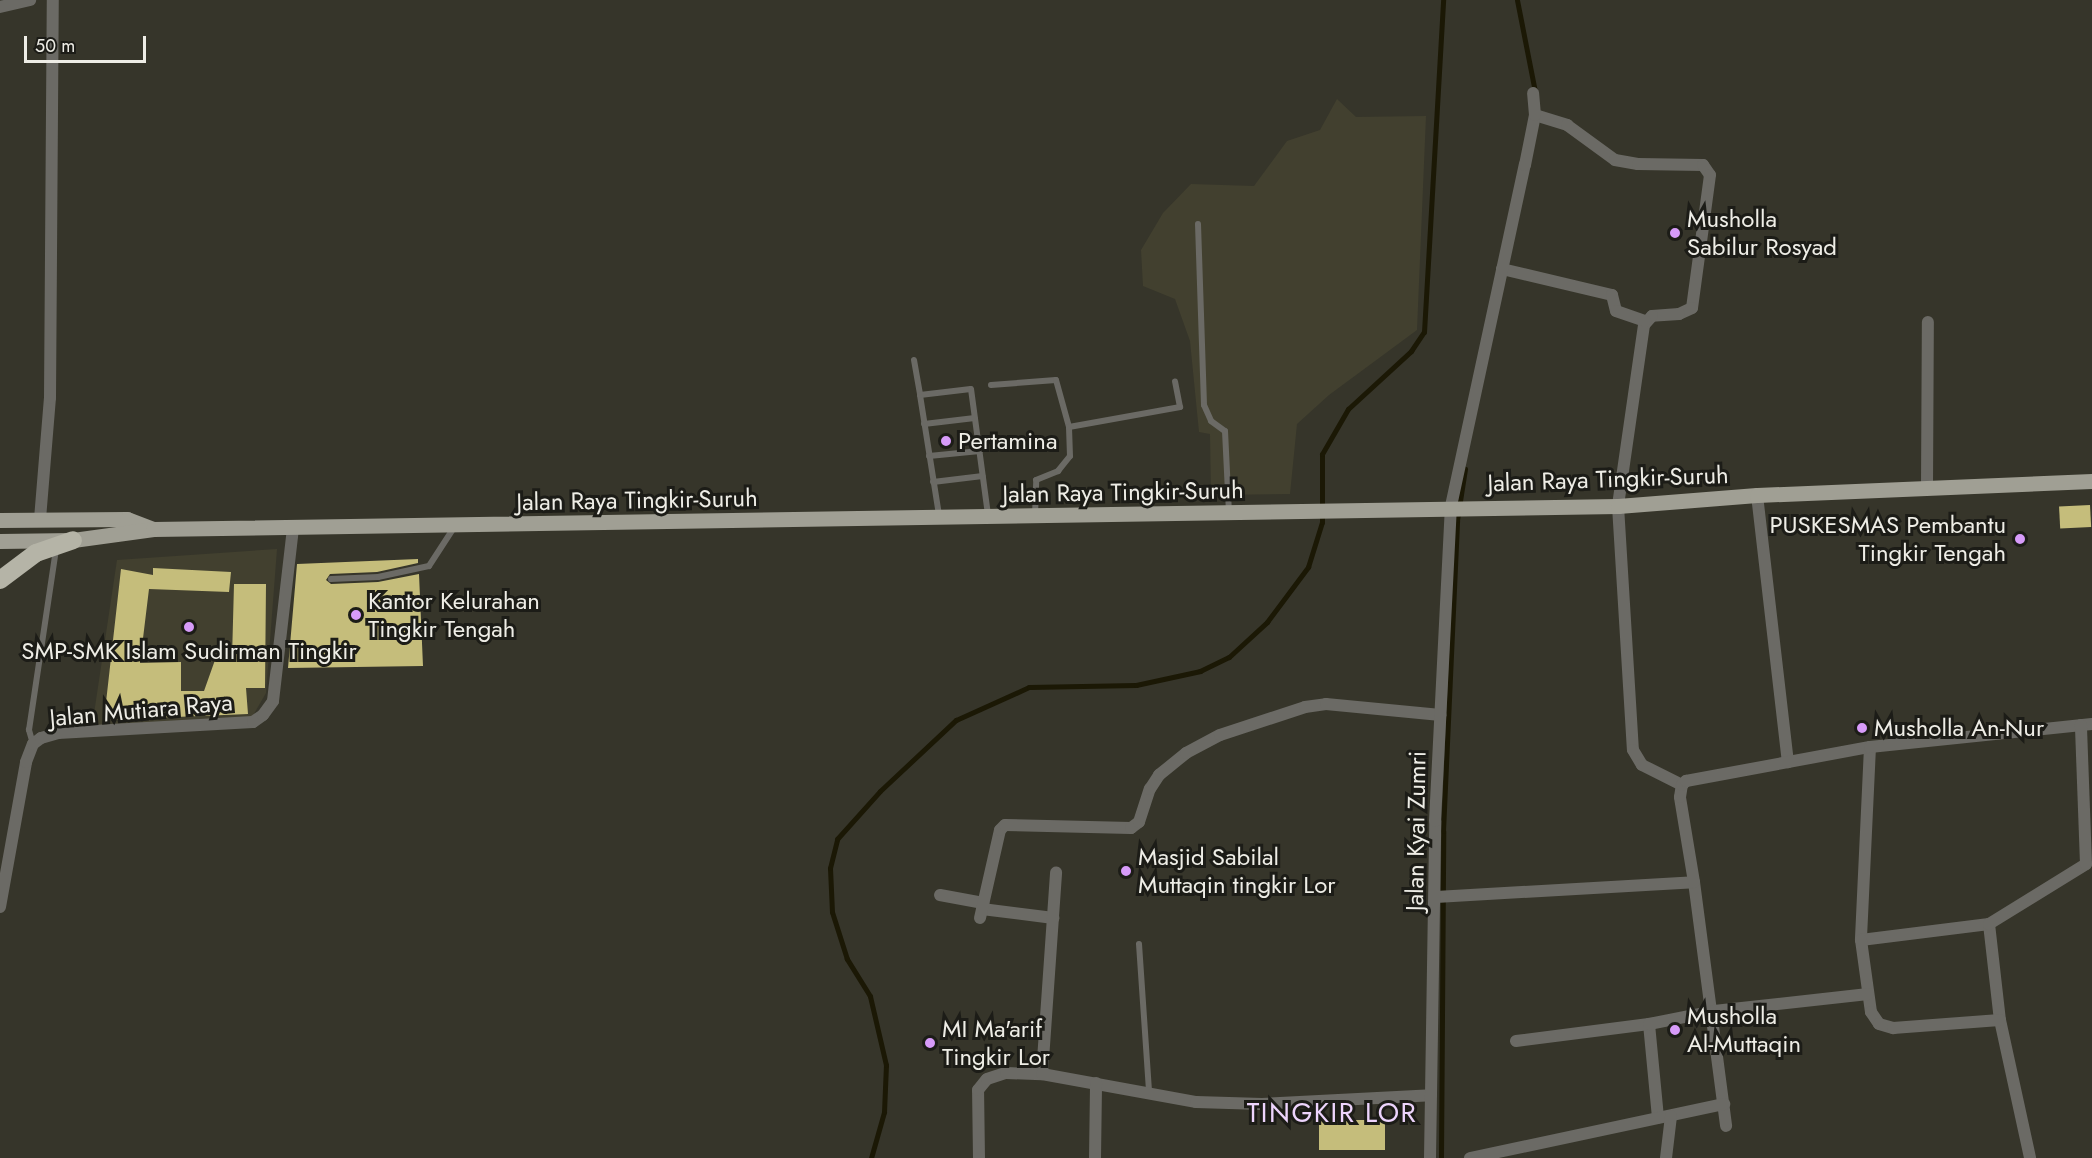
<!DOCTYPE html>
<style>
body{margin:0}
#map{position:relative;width:2092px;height:1158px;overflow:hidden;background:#36352a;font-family:Jost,sans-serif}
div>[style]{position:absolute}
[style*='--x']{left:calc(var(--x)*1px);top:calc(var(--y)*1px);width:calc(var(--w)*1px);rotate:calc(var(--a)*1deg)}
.built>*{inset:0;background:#42402f}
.stream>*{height:5px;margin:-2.5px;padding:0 2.5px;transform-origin:2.5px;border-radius:2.5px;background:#1b1805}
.building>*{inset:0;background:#c5bd7b;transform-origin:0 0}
.service>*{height:6px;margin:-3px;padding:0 3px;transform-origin:3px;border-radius:3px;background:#6b6a65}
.minor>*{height:12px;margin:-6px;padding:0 6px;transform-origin:6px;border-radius:6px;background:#6b6a65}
.primary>*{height:15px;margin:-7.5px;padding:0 7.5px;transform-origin:7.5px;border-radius:7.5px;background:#a09f94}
.motorway>*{height:18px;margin:-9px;padding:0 9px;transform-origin:9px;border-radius:9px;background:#b5b4a7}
.dots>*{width:16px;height:16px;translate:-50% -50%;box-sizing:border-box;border:3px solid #1c1c17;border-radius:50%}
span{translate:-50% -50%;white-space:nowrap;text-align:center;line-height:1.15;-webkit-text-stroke:6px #1c1c17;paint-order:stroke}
.poi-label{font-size:24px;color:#eeede6}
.left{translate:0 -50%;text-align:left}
.right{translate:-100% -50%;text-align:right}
.street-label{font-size:24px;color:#eeede6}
.quarter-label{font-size:27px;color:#edd4fc;letter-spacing:1.5px}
.scale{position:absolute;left:24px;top:36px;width:122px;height:27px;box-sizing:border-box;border:3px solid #eeede6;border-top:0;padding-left:8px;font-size:18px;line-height:21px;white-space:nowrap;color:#eeede6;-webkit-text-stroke:4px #1c1c17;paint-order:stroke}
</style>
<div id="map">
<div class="built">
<i style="clip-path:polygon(1337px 99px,1356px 117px,1426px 116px,1417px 330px,1329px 395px,1297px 424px,1290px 494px,1211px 495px,1210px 434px,1199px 432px,1190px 341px,1175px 299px,1143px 286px,1141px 250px,1163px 213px,1191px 184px,1254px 186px,1287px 141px,1320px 130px)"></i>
<i style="clip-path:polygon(277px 549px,266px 693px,251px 719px,92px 727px,117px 560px)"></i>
</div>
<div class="stream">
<i style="--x:1517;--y:0;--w:94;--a:78.9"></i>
<i style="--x:871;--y:1158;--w:48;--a:-74.2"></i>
<i style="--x:884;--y:1112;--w:47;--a:-87.6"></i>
<i style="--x:886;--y:1065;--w:71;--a:-103.1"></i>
<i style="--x:870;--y:996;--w:44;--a:-121.9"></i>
<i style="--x:847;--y:959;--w:49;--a:-107.7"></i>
<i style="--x:832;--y:912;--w:44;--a:-92.6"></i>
<i style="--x:830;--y:868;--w:30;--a:-76"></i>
<i style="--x:837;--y:839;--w:64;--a:-48.1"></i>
<i style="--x:880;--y:791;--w:104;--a:-43.1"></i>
<i style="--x:956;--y:720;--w:80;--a:-24.3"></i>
<i style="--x:1029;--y:687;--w:107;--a:-1.1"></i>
<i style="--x:1136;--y:685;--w:66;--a:-12.3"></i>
<i style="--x:1200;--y:671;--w:32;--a:-26"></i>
<i style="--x:1229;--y:657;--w:52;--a:-42.6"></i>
<i style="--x:1267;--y:622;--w:69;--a:-53.3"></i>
<i style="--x:1308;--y:567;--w:47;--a:-72.7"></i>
<i style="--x:1322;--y:522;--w:68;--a:-90"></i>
<i style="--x:1322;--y:454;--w:52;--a:-60"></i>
<i style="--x:1348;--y:409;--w:86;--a:-42.6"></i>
<i style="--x:1411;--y:351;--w:23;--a:-56"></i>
<i style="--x:1424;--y:332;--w:333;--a:-86.7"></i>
<i style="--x:1441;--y:1158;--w:327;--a:-89.6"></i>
<i style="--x:1443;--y:831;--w:311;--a:-87.4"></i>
<i style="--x:1457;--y:520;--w:52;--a:-81.1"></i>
</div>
<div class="building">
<i style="left:2090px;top:505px;width:22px;height:31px;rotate:87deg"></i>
<i style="clip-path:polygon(418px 559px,418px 563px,377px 572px,330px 574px,326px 580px,331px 584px,378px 582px,419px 574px,423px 666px,288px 668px,297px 564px)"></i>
<i style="clip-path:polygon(153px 568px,231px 572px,229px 592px,149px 589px,140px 663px,181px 662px,181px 691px,204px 691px,215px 660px,232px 658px,234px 584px,266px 584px,265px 688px,246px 688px,248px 714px,104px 720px,121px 569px,153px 575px)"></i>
<i style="left:1319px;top:1120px;width:66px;height:30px"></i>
</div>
<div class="service">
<i style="--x:1198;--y:224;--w:181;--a:88.1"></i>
<i style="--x:1204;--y:405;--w:17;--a:66"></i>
<i style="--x:1211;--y:421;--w:17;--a:36"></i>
<i style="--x:1225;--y:431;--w:81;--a:87.2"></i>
<i style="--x:914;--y:360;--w:36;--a:80"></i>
<i style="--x:991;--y:385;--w:65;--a:-4.4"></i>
<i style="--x:1056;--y:380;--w:49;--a:74.5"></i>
<i style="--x:924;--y:424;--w:51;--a:-6.7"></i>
<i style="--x:929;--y:456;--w:51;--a:-5.6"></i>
<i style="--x:933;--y:482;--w:50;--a:-6.8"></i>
<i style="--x:939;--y:515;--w:121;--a:-99"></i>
<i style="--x:920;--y:395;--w:51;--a:-6.7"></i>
<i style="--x:971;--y:389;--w:126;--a:82.3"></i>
<i style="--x:1035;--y:516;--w:36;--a:-88"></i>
<i style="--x:1036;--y:480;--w:24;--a:-22"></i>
<i style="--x:1058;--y:471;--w:19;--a:-51"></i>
<i style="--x:1070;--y:456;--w:29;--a:-92"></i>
<i style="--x:1069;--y:427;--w:113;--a:-10.2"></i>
<i style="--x:1180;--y:407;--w:26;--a:-101"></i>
<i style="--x:331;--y:579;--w:47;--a:-2.4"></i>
<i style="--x:378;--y:577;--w:52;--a:-12.2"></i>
<i style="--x:429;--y:566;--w:48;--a:-57"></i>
<i style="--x:33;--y:744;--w:15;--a:-106"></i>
<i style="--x:29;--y:730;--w:183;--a:-81.5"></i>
<i style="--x:1139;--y:944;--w:147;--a:86.1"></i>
</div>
<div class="minor">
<i style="--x:0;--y:7;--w:31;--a:-13"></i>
<i style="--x:1535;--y:115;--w:34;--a:17"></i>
<i style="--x:1567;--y:125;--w:59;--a:36.1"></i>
<i style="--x:1615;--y:160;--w:23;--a:10"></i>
<i style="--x:1638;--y:164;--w:65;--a:0.9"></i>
<i style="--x:1703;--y:165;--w:12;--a:55"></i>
<i style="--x:1710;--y:175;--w:134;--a:97.7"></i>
<i style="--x:1692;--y:308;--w:14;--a:155"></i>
<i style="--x:1679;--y:314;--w:27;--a:176"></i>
<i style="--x:1652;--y:316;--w:12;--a:132"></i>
<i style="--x:1644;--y:325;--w:183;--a:98.2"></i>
<i style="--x:1618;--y:506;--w:244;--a:86.5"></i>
<i style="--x:1633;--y:750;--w:17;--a:59"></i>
<i style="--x:1642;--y:765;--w:45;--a:26.6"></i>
<i style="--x:1502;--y:269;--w:113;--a:13.3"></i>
<i style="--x:1612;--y:295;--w:16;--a:76"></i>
<i style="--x:1616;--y:311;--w:31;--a:19"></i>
<i style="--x:1927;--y:487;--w:165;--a:-89.7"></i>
<i style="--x:1757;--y:495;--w:269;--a:83.4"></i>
<i style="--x:40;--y:519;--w:121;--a:-85.3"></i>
<i style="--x:50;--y:398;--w:398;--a:-89.6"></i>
<i style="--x:1870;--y:747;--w:193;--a:92.7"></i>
<i style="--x:1861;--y:940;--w:129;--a:-7.1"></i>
<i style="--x:1989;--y:924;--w:97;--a:83.5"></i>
<i style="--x:2000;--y:1020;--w:141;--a:77.7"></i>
<i style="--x:1694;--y:882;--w:246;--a:82.5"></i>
<i style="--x:940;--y:895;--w:44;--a:10.5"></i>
<i style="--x:1436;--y:897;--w:258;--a:-3.3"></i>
<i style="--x:1694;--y:882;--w:86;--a:-99.4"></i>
<i style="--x:1680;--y:797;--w:12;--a:-81"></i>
<i style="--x:1682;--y:785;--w:6;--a:-45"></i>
<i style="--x:1686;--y:781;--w:187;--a:-10.5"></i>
<i style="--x:1870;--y:747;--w:223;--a:-5.9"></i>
<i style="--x:0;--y:907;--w:147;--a:-79.8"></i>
<i style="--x:26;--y:762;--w:19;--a:-69"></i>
<i style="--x:33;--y:744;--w:10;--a:-37"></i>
<i style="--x:41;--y:738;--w:18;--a:-16"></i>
<i style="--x:58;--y:733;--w:195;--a:-3.2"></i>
<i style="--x:253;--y:722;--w:12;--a:-35"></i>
<i style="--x:263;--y:715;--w:17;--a:-54"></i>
<i style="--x:273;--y:701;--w:174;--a:-83.4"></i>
<i style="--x:982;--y:909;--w:72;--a:7.2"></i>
<i style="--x:980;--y:918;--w:90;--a:-77.2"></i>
<i style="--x:1000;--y:830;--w:7;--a:-45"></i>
<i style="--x:1005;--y:825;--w:126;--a:1.4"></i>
<i style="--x:1131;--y:828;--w:10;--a:-37"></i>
<i style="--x:1139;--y:822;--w:35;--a:-72"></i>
<i style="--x:1150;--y:789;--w:17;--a:-57"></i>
<i style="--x:1159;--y:775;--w:35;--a:-39"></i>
<i style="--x:1186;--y:753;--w:38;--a:-28"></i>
<i style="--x:1220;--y:735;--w:89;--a:-18.2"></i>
<i style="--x:1305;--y:707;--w:21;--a:-8"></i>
<i style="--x:1326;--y:704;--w:115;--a:5.5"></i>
<i style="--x:1989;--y:924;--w:114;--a:-31.7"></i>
<i style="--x:2086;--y:864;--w:139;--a:-92.1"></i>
<i style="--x:1861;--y:940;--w:73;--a:82.1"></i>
<i style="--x:1871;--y:1012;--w:14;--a:56"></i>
<i style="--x:1879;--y:1024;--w:15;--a:16"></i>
<i style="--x:1893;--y:1028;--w:107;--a:-4.3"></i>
<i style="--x:1649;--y:1024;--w:94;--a:84.5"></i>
<i style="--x:1516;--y:1041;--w:134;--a:-7.3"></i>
<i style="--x:1649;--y:1024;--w:66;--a:-11.3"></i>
<i style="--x:1714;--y:1011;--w:155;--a:-6.3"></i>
<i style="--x:1042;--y:1074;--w:202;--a:-86"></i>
<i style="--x:979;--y:1158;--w:68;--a:-90.8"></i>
<i style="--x:978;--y:1090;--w:14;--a:-51"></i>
<i style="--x:987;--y:1079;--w:20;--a:-18"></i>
<i style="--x:1006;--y:1073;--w:36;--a:2"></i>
<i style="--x:1042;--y:1074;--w:157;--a:10.3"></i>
<i style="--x:1196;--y:1102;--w:66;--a:1.7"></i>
<i style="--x:1262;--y:1104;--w:169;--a:-3"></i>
<i style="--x:1095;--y:1158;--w:75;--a:-89.2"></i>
<i style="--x:1430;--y:1158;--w:337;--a:-89.1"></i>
<i style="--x:1435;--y:821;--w:315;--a:-87.1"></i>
<i style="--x:1451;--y:506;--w:349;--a:-77.8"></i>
<i style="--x:1525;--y:165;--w:51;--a:-78.7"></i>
<i style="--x:1535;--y:115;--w:22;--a:-95"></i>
<i style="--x:1470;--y:1158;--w:260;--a:-12"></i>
<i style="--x:1666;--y:1158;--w:42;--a:-83.2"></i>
</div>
<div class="primary">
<i style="--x:0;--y:520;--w:127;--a:-0.5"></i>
<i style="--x:127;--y:519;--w:28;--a:21"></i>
<i style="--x:0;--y:541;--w:73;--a:-0.8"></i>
<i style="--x:73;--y:540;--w:81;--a:-7.8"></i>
<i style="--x:153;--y:529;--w:1465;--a:-0.9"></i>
<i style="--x:1618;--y:506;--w:139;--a:-4.5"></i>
<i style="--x:1757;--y:495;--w:335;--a:-2.4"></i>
</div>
<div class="motorway">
<i style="--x:0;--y:580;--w:45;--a:-36.9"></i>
<i style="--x:36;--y:553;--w:39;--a:-19"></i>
</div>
<div class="dots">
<i style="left:1675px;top:233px;background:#d79bf9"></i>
<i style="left:946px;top:441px;background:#d79bf9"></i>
<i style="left:2020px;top:539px;background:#d79bf9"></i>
<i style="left:356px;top:615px;background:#d79bf9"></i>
<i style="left:189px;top:627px;background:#d79bf9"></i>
<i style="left:1862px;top:728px;background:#d79bf9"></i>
<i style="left:1126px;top:871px;background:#d79bf9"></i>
<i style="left:1675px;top:1030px;background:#d79bf9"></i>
<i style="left:930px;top:1043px;background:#d79bf9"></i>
</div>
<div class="poi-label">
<span class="left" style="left:1687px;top:233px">Musholla<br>Sabilur Rosyad</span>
<span class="left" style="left:958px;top:441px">Pertamina</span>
<span class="right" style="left:2006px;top:539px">PUSKESMAS Pembantu<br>Tingkir Tengah</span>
<span class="left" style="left:368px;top:615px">Kantor Kelurahan<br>Tingkir Tengah</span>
<span style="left:189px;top:651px">SMP-SMK Islam Sudirman Tingkir</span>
<span class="left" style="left:1874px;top:728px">Musholla An-Nur</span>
<span class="left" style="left:1138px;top:871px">Masjid Sabilal<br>Muttaqin tingkir Lor</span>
<span class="left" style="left:1687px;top:1030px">Musholla<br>Al-Muttaqin</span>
<span class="left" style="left:942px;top:1043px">MI Ma'arif<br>Tingkir Lor</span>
</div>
<div class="street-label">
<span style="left:1608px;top:479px;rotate:-2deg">Jalan Raya Tingkir-Suruh</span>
<span style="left:1123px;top:492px;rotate:-1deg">Jalan Raya Tingkir-Suruh</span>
<span style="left:637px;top:500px;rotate:-1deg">Jalan Raya Tingkir-Suruh</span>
<span style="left:141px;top:710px;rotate:-5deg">Jalan Mutiara Raya</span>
<span style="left:1416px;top:831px;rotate:-89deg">Jalan Kyai Zumri</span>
</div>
<div class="quarter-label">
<span style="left:1332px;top:1113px">TINGKIR LOR</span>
</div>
<div class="scale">50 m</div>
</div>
